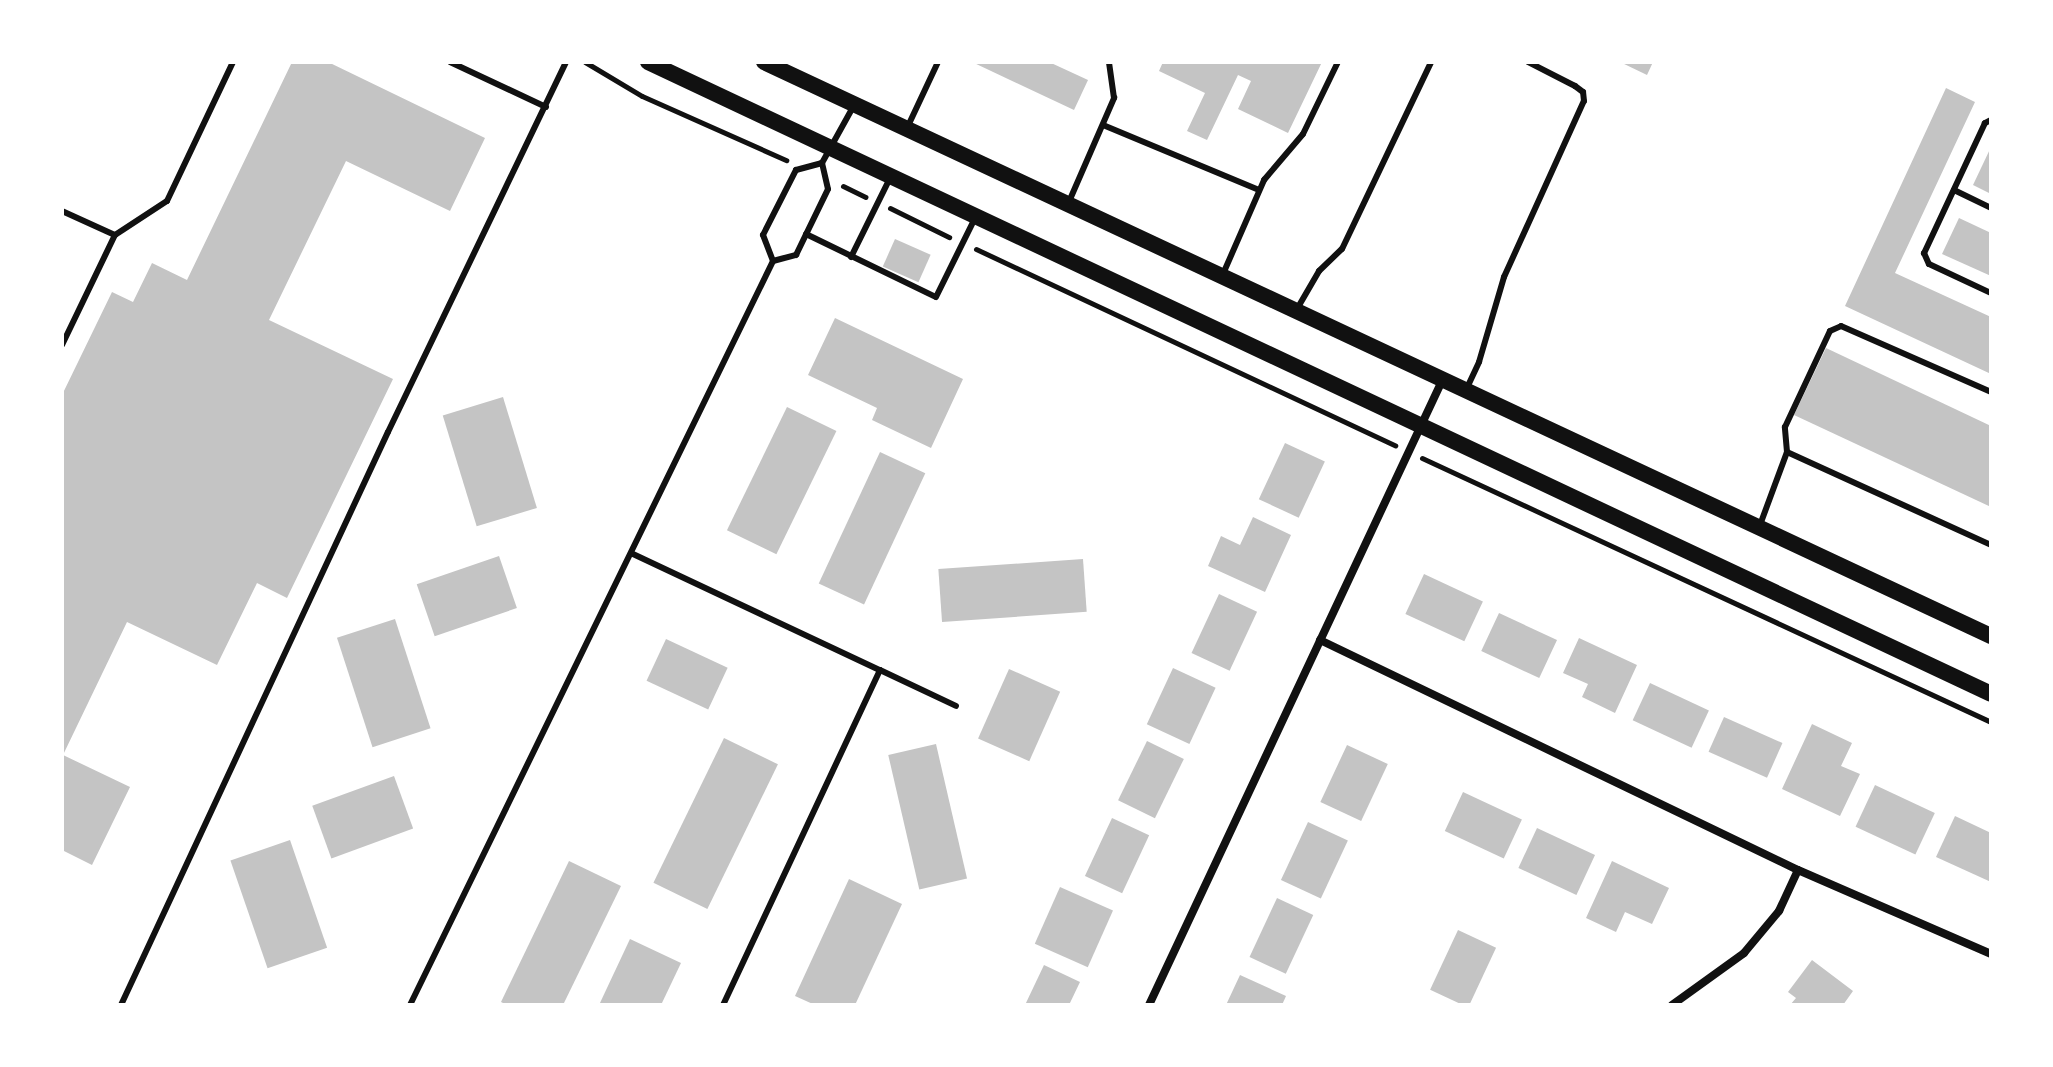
<!DOCTYPE html>
<style>
body{margin:0}
#map{position:relative;width:2053px;height:1067px;overflow:hidden;background:#fff;font-family:Georgia,serif}
div>[style]{position:absolute}
[style*='--x']{left:calc(var(--x)*1px);top:calc(var(--y)*1px);width:calc(var(--w)*1px);rotate:calc(var(--a)*1deg)}
.building>*{inset:0;background:#c4c4c4;transform-origin:0 0}
.path>*{height:5px;margin:-2.5px;padding:0 2.5px;transform-origin:2.5px;border-radius:2.5px;background:#111}
.service>*{height:6px;margin:-3px;padding:0 3px;transform-origin:3px;border-radius:3px;background:#111}
.minor>*{height:8px;margin:-4px;padding:0 4px;transform-origin:4px;border-radius:4px;background:#111}
.secondary>*{height:16px;margin:-8px;padding:0 8px;transform-origin:8px;border-radius:8px;background:#111}
span{translate:-50% -50%;white-space:nowrap;text-align:center;line-height:1.15;-webkit-text-stroke:8px #fff;paint-order:stroke}
.frame{position:absolute;inset:0;border:64px solid #fff;pointer-events:none}
</style>
<div id="map">
<div class="building">
<i style="clip-path:polygon(292px 62px,328px 62px,485px 138px,450px 211px,346px 161px,269px 320px,393px 379px,287px 598px,257px 583px,217px 665px,127px 622px,63px 755px,130px 787px,92px 865px,62px 850px,62px 395px,112px 292px,133px 302px,152px 263px,187px 280px)"></i>
<i style="clip-path:polygon(972px 62px,1049px 62px,1088px 80px,1074px 110px)"></i>
<i style="clip-path:polygon(1163px 62px,1322px 62px,1288px 133px,1238px 109px,1251px 81px,1238px 75px,1207px 140px,1187px 131px,1205px 93px,1159px 71px)"></i>
<i style="clip-path:polygon(1620px 62px,1653px 62px,1647px 75px)"></i>
<i style="clip-path:polygon(1946px 88px,1975px 102px,1895px 273px,1991px 317px,1991px 374px,1845px 306px)"></i>
<i style="clip-path:polygon(1991px 147px,1991px 194px,1973px 185px)"></i>
<i style="clip-path:polygon(1959px 218px,1991px 233px,1991px 276px,1942px 254px)"></i>
<i style="left:895px;top:239px;width:39px;height:30px;rotate:24deg"></i>
<i style="clip-path:polygon(835px 318px,963px 379px,931px 448px,872px 420px,877px 408px,808px 375px)"></i>
<i style="clip-path:polygon(1826px 348px,1991px 426px,1991px 507px,1794px 415px)"></i>
<i style="left:503px;top:397px;width:116px;height:63px;rotate:73deg"></i>
<i style="left:787px;top:407px;width:55px;height:137px;rotate:26deg"></i>
<i style="left:1285px;top:443px;width:44px;height:62px;rotate:25deg"></i>
<i style="left:880px;top:452px;width:50px;height:145px;rotate:25deg"></i>
<i style="clip-path:polygon(1253px 517px,1291px 535px,1265px 592px,1208px 566px,1221px 536px,1240px 545px)"></i>
<i style="left:499px;top:556px;width:55px;height:87px;rotate:71deg"></i>
<i style="left:1083px;top:559px;width:53px;height:145px;rotate:86deg"></i>
<i style="left:1424px;top:574px;width:65px;height:44px;rotate:25deg"></i>
<i style="left:1219px;top:594px;width:42px;height:65px;rotate:25deg"></i>
<i style="left:1499px;top:613px;width:64px;height:42px;rotate:25deg"></i>
<i style="left:395px;top:619px;width:115px;height:61px;rotate:72deg"></i>
<i style="clip-path:polygon(1579px 638px,1637px 665px,1615px 713px,1582px 697px,1588px 684px,1563px 673px)"></i>
<i style="left:666px;top:639px;width:68px;height:46px;rotate:25deg"></i>
<i style="left:1173px;top:668px;width:47px;height:62px;rotate:25deg"></i>
<i style="left:1009px;top:669px;width:56px;height:76px;rotate:24deg"></i>
<i style="left:1650px;top:683px;width:65px;height:41px;rotate:25deg"></i>
<i style="left:1724px;top:717px;width:64px;height:38px;rotate:24deg"></i>
<i style="clip-path:polygon(1812px 724px,1852px 743px,1841px 766px,1860px 774px,1840px 816px,1782px 789px)"></i>
<i style="left:724px;top:738px;width:60px;height:161px;rotate:26deg"></i>
<i style="left:1147px;top:741px;width:41px;height:66px;rotate:26deg"></i>
<i style="left:936px;top:744px;width:138px;height:49px;rotate:77deg"></i>
<i style="left:1347px;top:745px;width:45px;height:63px;rotate:25deg"></i>
<i style="left:394px;top:776px;width:56px;height:87px;rotate:70deg"></i>
<i style="left:1875px;top:785px;width:66px;height:46px;rotate:25deg"></i>
<i style="left:1463px;top:792px;width:65px;height:43px;rotate:25deg"></i>
<i style="clip-path:polygon(1955px 816px,1991px 833px,1991px 882px,1936px 857px)"></i>
<i style="left:1112px;top:818px;width:41px;height:64px;rotate:25deg"></i>
<i style="left:1308px;top:822px;width:44px;height:64px;rotate:25deg"></i>
<i style="left:1537px;top:828px;width:64px;height:44px;rotate:25deg"></i>
<i style="left:290px;top:840px;width:114px;height:63px;rotate:71deg"></i>
<i style="clip-path:polygon(569px 861px,621px 886px,563px 1005px,507px 1005px,501px 1002px)"></i>
<i style="clip-path:polygon(1612px 861px,1669px 888px,1652px 924px,1625px 912px,1616px 932px,1586px 918px)"></i>
<i style="clip-path:polygon(849px 879px,902px 904px,855px 1005px,815px 1005px,795px 996px)"></i>
<i style="left:1060px;top:887px;width:58px;height:62px;rotate:24deg"></i>
<i style="left:1277px;top:898px;width:40px;height:65px;rotate:25deg"></i>
<i style="left:1458px;top:930px;width:42px;height:66px;rotate:25deg"></i>
<i style="clip-path:polygon(630px 939px,681px 963px,661px 1005px,599px 1005px)"></i>
<i style="clip-path:polygon(1812px 960px,1853px 991px,1843px 1005px,1790px 1005px,1796px 998px,1788px 992px)"></i>
<i style="clip-path:polygon(1044px 965px,1080px 982px,1069px 1005px,1025px 1005px)"></i>
<i style="clip-path:polygon(1240px 975px,1286px 996px,1282px 1005px,1226px 1005px)"></i>
</div>
<div class="path">
<i style="--x:585;--y:62;--w:66;--a:30.8"></i>
<i style="--x:642;--y:96;--w:158;--a:24"></i>
<i style="--x:843;--y:186;--w:25;--a:26"></i>
<i style="--x:890;--y:208;--w:66;--a:26.2"></i>
<i style="--x:976;--y:249;--w:463;--a:25.1"></i>
<i style="--x:1422;--y:458;--w:627;--a:24.89"></i>
</div>
<div class="service">
<i style="--x:450;--y:62;--w:106;--a:25.1"></i>
<i style="--x:1991;--y:120;--w:7;--a:153"></i>
<i style="--x:1985;--y:123;--w:144;--a:115.1"></i>
<i style="--x:1924;--y:253;--w:12;--a:66"></i>
<i style="--x:1929;--y:264;--w:68;--a:25.1"></i>
<i style="--x:1103;--y:125;--w:169;--a:22.6"></i>
<i style="--x:908;--y:126;--w:71;--a:-64.9"></i>
<i style="--x:1954;--y:190;--w:41;--a:25.9"></i>
<i style="--x:1068;--y:204;--w:116;--a:-66.5"></i>
<i style="--x:1114;--y:98;--w:36;--a:-98"></i>
<i style="--x:62;--y:211;--w:58;--a:24.4"></i>
<i style="--x:806;--y:234;--w:144;--a:25.9"></i>
<i style="--x:936;--y:297;--w:88;--a:-63.7"></i>
<i style="--x:851;--y:257;--w:88;--a:-63.7"></i>
<i style="--x:773;--y:261;--w:24;--a:-15"></i>
<i style="--x:796;--y:255;--w:73;--a:-64.1"></i>
<i style="--x:828;--y:189;--w:27;--a:-103"></i>
<i style="--x:822;--y:163;--w:64;--a:-61"></i>
<i style="--x:1223;--y:274;--w:103;--a:-66.4"></i>
<i style="--x:1264;--y:180;--w:60;--a:-49.7"></i>
<i style="--x:1303;--y:134;--w:80;--a:-64.1"></i>
<i style="--x:1297;--y:309;--w:44;--a:-59.9"></i>
<i style="--x:1319;--y:271;--w:32;--a:-44"></i>
<i style="--x:1342;--y:249;--w:207;--a:-64.5"></i>
<i style="--x:62;--y:345;--w:122;--a:-64.3"></i>
<i style="--x:115;--y:235;--w:62;--a:-33.2"></i>
<i style="--x:167;--y:201;--w:154;--a:-64.6"></i>
<i style="--x:1466;--y:390;--w:31;--a:-65"></i>
<i style="--x:1479;--y:362;--w:89;--a:-73.6"></i>
<i style="--x:1504;--y:277;--w:193;--a:-65.6"></i>
<i style="--x:1584;--y:101;--w:9;--a:-96"></i>
<i style="--x:1583;--y:92;--w:10;--a:-143"></i>
<i style="--x:1575;--y:86;--w:53;--a:-152.9"></i>
<i style="--x:1787;--y:452;--w:224;--a:24.5"></i>
<i style="--x:1760;--y:525;--w:78;--a:-69.7"></i>
<i style="--x:1787;--y:452;--w:25;--a:-95"></i>
<i style="--x:1785;--y:427;--w:106;--a:-64.9"></i>
<i style="--x:1830;--y:331;--w:12;--a:-24"></i>
<i style="--x:1841;--y:326;--w:164;--a:23.7"></i>
<i style="--x:633;--y:554;--w:273;--a:25.2"></i>
<i style="--x:880;--y:670;--w:370;--a:115.1"></i>
<i style="--x:880;--y:670;--w:84;--a:25.3"></i>
<i style="--x:121;--y:1005;--w:632;--a:-65.02"></i>
<i style="--x:388;--y:432;--w:411;--a:-64.3"></i>
<i style="--x:410;--y:1005;--w:828;--a:-63.99"></i>
<i style="--x:773;--y:261;--w:28;--a:-111"></i>
<i style="--x:763;--y:235;--w:73;--a:-63.1"></i>
<i style="--x:796;--y:170;--w:27;--a:-15"></i>
</div>
<div class="minor">
<i style="--x:1320;--y:640;--w:530;--a:25.7"></i>
<i style="--x:1798;--y:870;--w:210;--a:23.5"></i>
<i style="--x:1149;--y:1005;--w:689;--a:-64.85"></i>
<i style="--x:1672;--y:1005;--w:89;--a:-35.8"></i>
<i style="--x:1744;--y:953;--w:55;--a:-50.2"></i>
<i style="--x:1779;--y:911;--w:45;--a:-65.1"></i>
</div>
<div class="secondary">
<i style="--x:648;--y:62;--w:1484;--a:25.2"></i>
<i style="--x:764;--y:62;--w:1355;--a:25.07"></i>
</div>
<div class="frame"></div>
</div>
